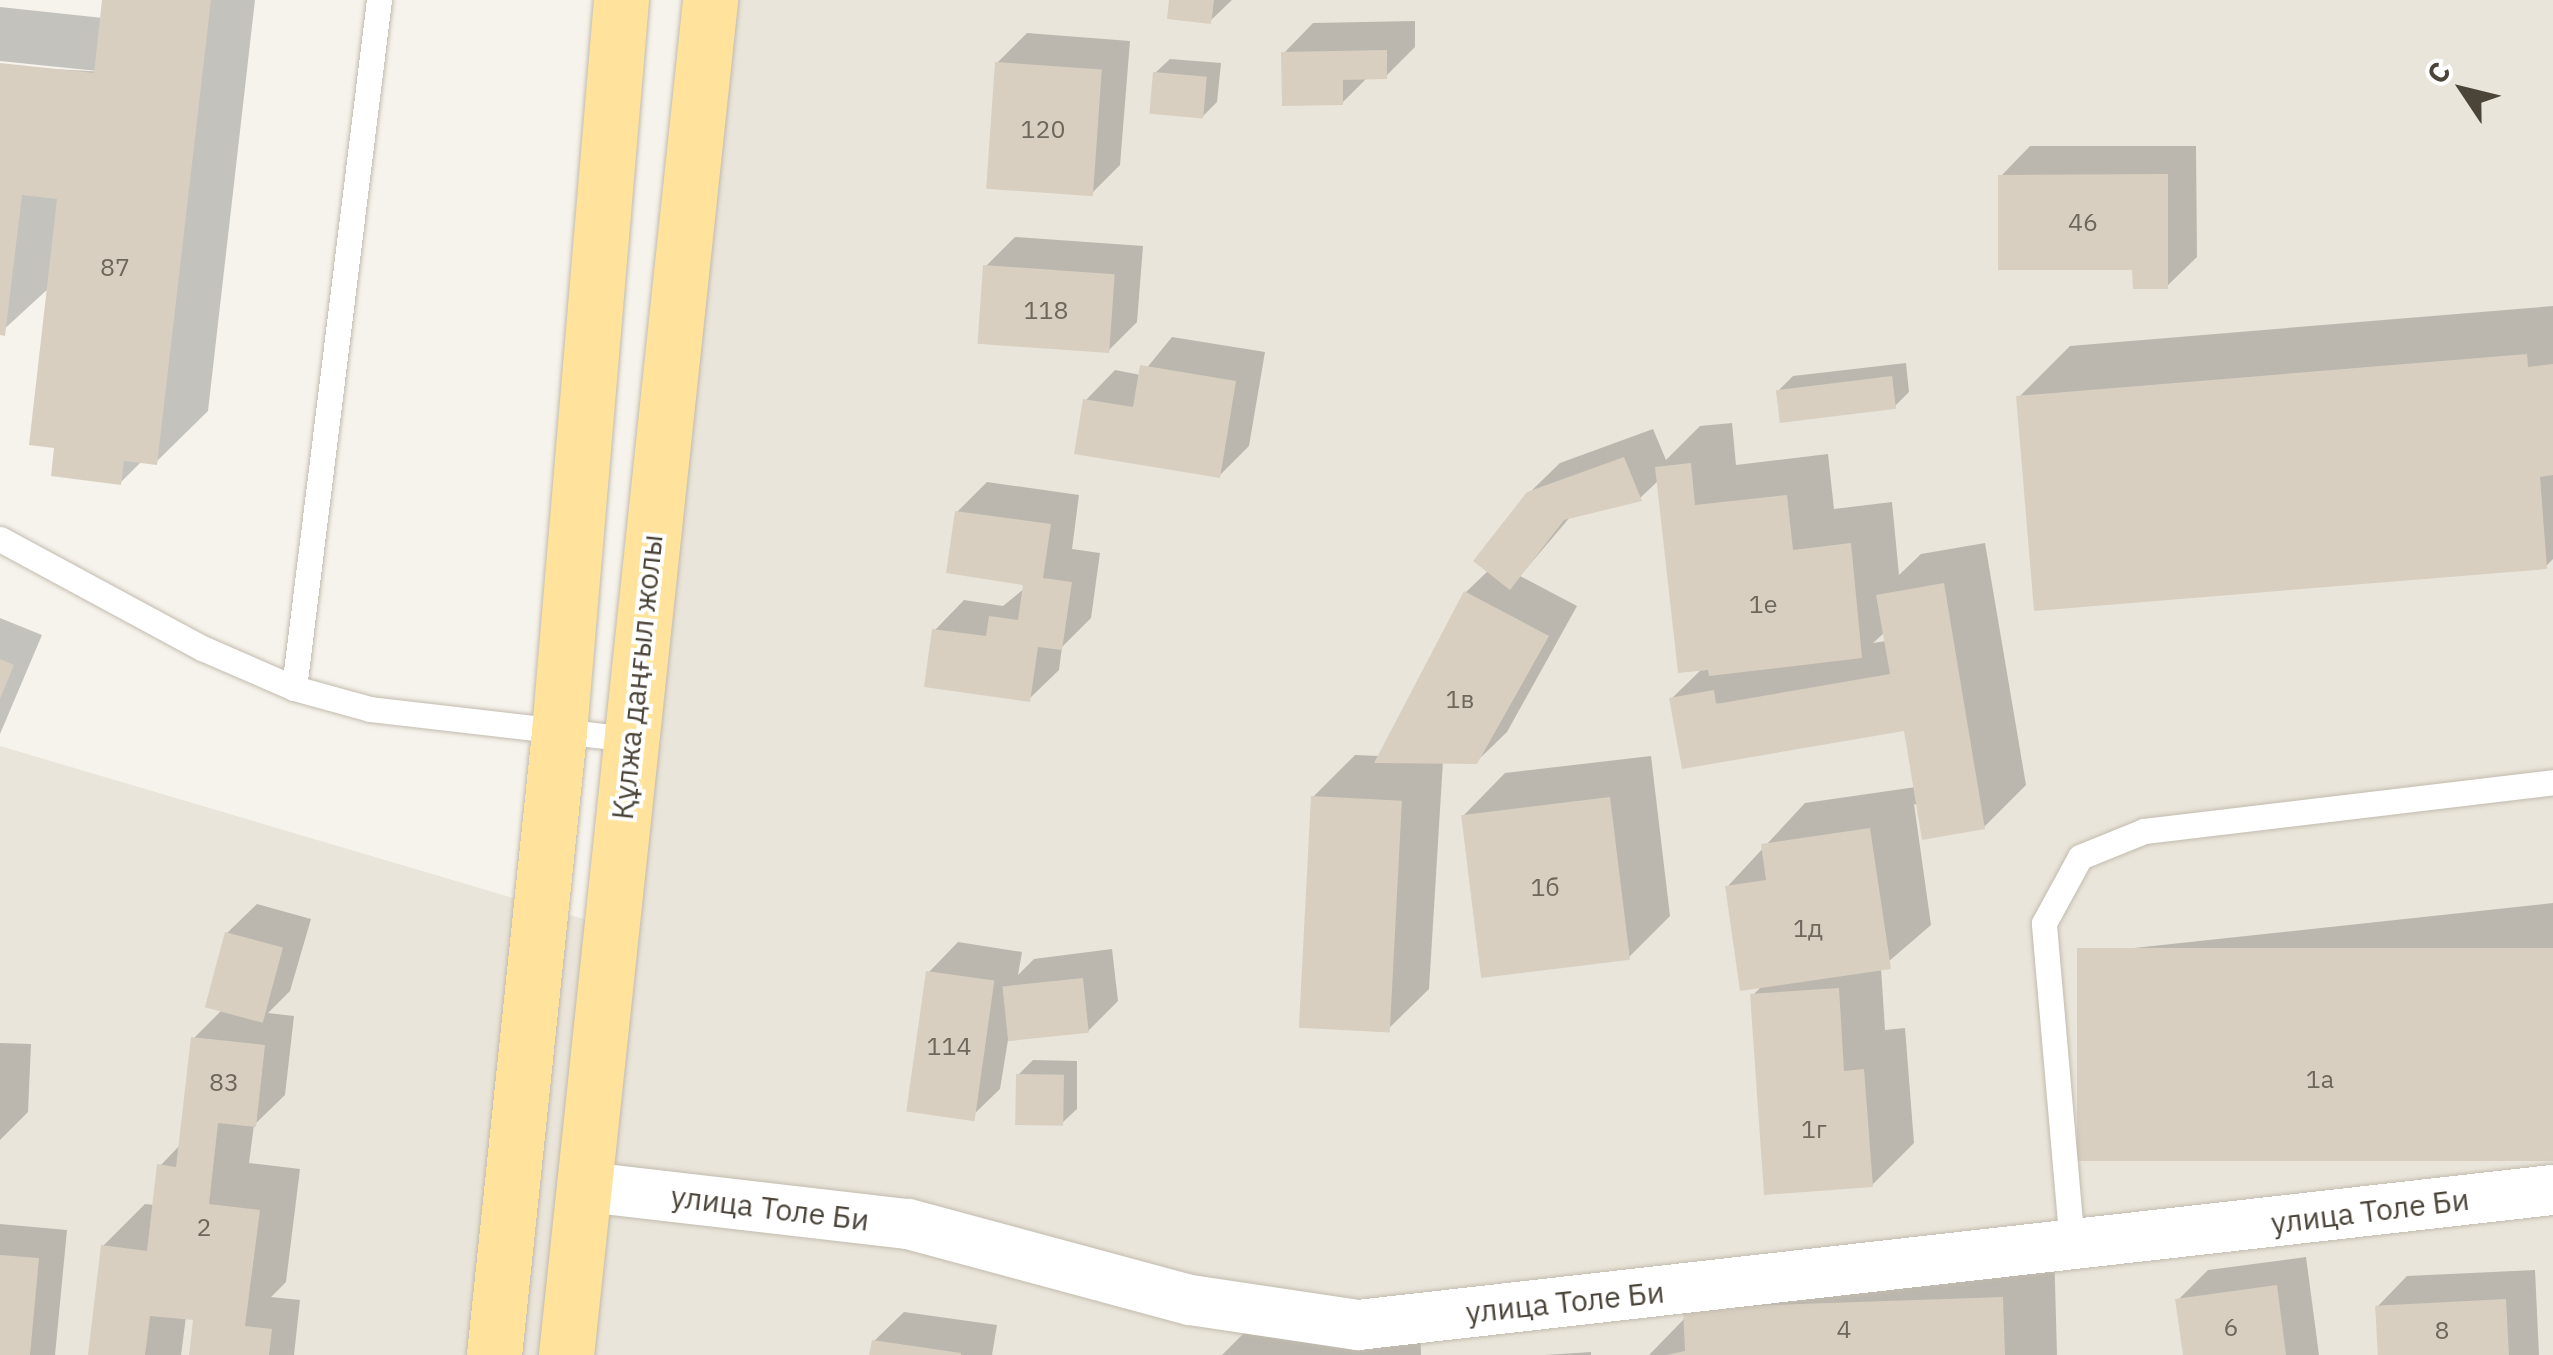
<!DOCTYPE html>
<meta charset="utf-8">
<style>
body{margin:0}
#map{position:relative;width:2553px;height:1355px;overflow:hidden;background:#f6f3ec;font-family:"IBM Plex Sans",sans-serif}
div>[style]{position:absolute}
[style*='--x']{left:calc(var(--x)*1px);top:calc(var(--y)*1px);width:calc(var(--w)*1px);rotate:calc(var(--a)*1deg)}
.residential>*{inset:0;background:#eae5da}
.shadow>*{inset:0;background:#0003}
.building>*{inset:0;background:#d8cfc1;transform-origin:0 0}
.roads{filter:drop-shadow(0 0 2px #c2bbae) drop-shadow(0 0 2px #c2bbae)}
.service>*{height:25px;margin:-12.5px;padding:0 12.5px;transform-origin:12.5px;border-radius:12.5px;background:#fff}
.minor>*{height:50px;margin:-25px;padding:0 25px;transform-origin:25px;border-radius:25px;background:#fff}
.primary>*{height:55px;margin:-27.5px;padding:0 27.5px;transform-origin:27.5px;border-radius:27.5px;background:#ffe39c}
span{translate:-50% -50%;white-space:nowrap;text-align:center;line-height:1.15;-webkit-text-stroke:8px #fff;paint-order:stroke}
.number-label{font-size:25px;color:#6e675b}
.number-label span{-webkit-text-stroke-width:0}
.street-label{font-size:30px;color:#4b4439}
.north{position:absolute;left:2413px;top:40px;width:100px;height:100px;-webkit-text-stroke:8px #fff;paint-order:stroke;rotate:305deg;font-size:28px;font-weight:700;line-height:40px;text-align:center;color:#4b4439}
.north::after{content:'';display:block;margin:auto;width:35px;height:45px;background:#4b4439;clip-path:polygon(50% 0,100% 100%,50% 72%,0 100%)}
</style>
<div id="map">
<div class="residential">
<i style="clip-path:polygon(701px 0,2553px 0,2553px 1355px,0 1355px,0 746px,611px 927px)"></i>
</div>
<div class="shadow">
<i style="clip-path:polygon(105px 0,255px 0,208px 411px,156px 462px,142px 461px,121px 482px,57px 445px,49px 288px,0 333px,0 66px,107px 72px,0 61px,0 7px,103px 18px)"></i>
<i style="clip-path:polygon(1172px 0,1232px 0,1210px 21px)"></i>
<i style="clip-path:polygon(1415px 21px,1415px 47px,1386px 76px,1368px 77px,1342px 103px,1284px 53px,1313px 23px)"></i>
<i style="clip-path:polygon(1027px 33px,1130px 41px,1120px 165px,1090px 195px,997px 63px)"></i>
<i style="clip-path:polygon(1170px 59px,1221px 63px,1217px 102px,1203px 116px,1155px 73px)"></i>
<i style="clip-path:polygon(2030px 146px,2196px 146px,2197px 257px,2167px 286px,2134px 267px,2001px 176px)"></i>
<i style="clip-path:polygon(1015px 237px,1143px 246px,1137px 322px,1107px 352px,986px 266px)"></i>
<i style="clip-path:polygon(2553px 306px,2553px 559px,2545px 567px,2019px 397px,2070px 346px)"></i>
<i style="clip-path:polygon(1172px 337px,1265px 352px,1249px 446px,1219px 476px,1086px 400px,1115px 370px,1141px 375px)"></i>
<i style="clip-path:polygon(1906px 363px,1909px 392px,1894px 407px,1778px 391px,1793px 376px)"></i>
<i style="clip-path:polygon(evenodd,1732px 423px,1736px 465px,1828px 454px,1834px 509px,1892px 502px,1899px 575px,1921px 554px,1985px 543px,2026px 785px,1984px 827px,1914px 804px,1931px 925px,1881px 968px,1885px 1030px,1905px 1028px,1914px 1143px,1872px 1185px,1753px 995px,1763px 985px,1727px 887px,1805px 803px,1916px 787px,1906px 728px,1672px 698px,1703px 668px,1659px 480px,1640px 498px,1571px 516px,1520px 576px,1577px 606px,1507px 732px,1476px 762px,1443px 761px,1429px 989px,1387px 1030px,1313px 797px,1355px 755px,1380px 756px,1466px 592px,1489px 570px,1529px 493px,1560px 463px,1653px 429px,1666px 460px,1700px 426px,1732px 423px,1885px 632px,1886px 641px,1873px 643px,1885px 632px)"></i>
<i style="clip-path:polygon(987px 482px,1079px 495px,1072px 549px,1100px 553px,1091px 618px,1062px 647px,1059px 670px,1029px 699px,935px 630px,964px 600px,1003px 606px,1025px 588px,957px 512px)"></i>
<i style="clip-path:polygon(0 618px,42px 635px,0 734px)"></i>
<i style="clip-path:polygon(1651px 756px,1670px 916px,1628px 958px,1464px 815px,1505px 773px)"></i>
<i style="clip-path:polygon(2553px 903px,2553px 1158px,2082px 999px,2134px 948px)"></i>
<i style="clip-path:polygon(257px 904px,311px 919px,290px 991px,268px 1013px,294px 1016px,285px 1095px,254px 1125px,249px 1163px,300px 1169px,286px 1282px,271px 1297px,300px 1300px,294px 1355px,192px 1355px,196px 1318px,186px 1317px,181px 1355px,91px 1355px,103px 1246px,145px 1204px,155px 1205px,160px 1166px,181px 1144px,194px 1038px,222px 1010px,227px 933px)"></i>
<i style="clip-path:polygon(958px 942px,1022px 952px,1018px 975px,1034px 959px,1112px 949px,1118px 1001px,1088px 1031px,1008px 1040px,1000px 1089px,970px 1118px,929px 972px)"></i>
<i style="clip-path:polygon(0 1043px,31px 1044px,28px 1112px,0 1140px)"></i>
<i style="clip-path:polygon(1033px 1060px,1077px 1061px,1077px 1109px,1062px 1123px,1018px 1075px)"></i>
<i style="clip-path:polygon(0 1224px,67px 1230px,55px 1355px,0 1355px)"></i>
<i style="clip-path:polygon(2054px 1247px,2057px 1355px,1649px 1355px,1686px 1317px)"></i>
<i style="clip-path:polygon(2306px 1257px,2319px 1355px,2185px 1355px,2178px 1300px,2208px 1270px)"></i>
<i style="clip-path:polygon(2535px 1270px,2539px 1355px,2380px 1355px,2378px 1306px,2407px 1276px)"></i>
<i style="clip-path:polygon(904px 1312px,997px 1325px,992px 1355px,872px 1355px,874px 1341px)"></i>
<i style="clip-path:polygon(1420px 1319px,1421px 1355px,1222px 1355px,1252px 1325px)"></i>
<i style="clip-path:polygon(1591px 1352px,1591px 1355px,1545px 1355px)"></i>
</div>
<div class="building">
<i style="clip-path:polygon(102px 0,211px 0,157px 465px,124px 461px,121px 485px,51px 476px,54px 448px,29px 445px,57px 199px,22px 195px,5px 336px,0 335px,0 63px,94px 73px)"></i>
<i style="clip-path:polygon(1169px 0,1214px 0,1211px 24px,1167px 19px)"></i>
<i style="clip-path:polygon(1387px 50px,1387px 79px,1343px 80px,1343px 105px,1282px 106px,1281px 52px)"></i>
<i style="left:995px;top:62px;width:107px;height:127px;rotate:4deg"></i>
<i style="left:1153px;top:72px;width:54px;height:42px;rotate:5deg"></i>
<i style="clip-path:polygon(2168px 174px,2168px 289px,2133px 289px,2132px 270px,1998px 270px,1998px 175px)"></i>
<i style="left:983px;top:265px;width:132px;height:79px;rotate:4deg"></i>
<i style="clip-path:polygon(2527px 354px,2528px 367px,2553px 364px,2553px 475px,2540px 477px,2547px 569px,2034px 611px,2016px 396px)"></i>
<i style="clip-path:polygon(1140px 365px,1236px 381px,1220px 478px,1074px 454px,1083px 399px,1133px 407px)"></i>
<i style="left:1892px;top:376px;width:33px;height:117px;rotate:83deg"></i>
<i style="clip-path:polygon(1624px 457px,1642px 501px,1564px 520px,1510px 590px,1473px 561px,1527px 492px)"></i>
<i style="clip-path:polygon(1691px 463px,1695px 505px,1787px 495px,1793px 550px,1851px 543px,1862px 658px,1709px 676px,1708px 670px,1678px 673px,1655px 467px)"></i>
<i style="clip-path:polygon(955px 511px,1051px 524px,1043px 578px,1072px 582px,1062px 650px,1038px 647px,1030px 702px,924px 687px,932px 629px,986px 636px,989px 616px,1018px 620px,1023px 585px,946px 573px)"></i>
<i style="clip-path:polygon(1944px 583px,1985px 829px,1922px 840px,1904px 731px,1682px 769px,1669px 698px,1714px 690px,1716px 704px,1890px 674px,1876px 595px)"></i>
<i style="clip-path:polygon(1464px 591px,1549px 636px,1477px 764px,1374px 763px)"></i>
<i style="clip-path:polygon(0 659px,14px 665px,0 699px)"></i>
<i style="left:1311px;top:796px;width:91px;height:232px;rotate:3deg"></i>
<i style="left:1610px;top:797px;width:164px;height:150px;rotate:83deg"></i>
<i style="clip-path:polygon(1870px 828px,1891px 969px,1740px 991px,1725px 886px,1766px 880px,1761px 844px)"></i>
<i style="left:225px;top:932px;width:60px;height:78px;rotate:15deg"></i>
<i style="left:2553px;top:948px;width:213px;height:476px;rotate:90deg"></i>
<i style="left:926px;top:971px;width:69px;height:142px;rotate:8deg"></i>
<i style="left:1083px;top:978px;width:55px;height:81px;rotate:84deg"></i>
<i style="clip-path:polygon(1839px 988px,1844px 1071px,1864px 1069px,1873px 1187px,1764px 1195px,1750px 994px)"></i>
<i style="clip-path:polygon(191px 1037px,265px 1045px,256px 1127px,218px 1123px,209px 1204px,260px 1210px,245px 1326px,272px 1329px,269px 1355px,189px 1355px,193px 1320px,150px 1316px,145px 1355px,88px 1355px,101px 1245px,147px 1251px,157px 1164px,176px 1167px)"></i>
<i style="left:1016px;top:1074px;width:48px;height:51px;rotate:1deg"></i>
<i style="clip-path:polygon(0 1255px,39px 1258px,30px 1355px,0 1355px)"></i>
<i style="clip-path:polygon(2277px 1285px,2286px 1355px,2183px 1355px,2175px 1299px)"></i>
<i style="clip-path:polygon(2003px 1297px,2005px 1355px,1666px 1355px,1685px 1351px,1683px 1308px)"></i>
<i style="left:2506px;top:1299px;width:56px;height:131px;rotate:87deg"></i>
<i style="clip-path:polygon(872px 1340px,961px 1353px,961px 1355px,869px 1355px)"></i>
</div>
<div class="roads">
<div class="service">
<i style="--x:0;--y:539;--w:230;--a:28.4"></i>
<i style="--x:202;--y:648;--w:100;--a:23.5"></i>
<i style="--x:294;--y:688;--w:79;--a:15.4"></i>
<i style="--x:370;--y:709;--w:261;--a:6.6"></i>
<i style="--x:294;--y:688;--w:693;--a:-82.96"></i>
<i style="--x:2072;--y:1245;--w:323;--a:-95"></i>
<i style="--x:2044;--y:923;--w:75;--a:-61.4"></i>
<i style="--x:2080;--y:857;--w:69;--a:-22.1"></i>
<i style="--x:2144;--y:831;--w:412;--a:-6.8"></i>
</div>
<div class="minor">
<i style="--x:587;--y:1187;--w:323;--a:6.6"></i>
<i style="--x:908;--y:1224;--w:292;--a:15.1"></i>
<i style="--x:1190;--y:1300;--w:170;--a:8.5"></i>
<i style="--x:1358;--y:1325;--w:1203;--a:-6.45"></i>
</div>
<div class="primary">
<i style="--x:494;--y:1355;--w:626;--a:-84.04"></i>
<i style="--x:559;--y:732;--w:735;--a:-85.16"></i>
<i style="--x:566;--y:1355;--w:1363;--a:-83.93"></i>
</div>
</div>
<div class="number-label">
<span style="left:1043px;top:129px">120</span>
<span style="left:2083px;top:222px">46</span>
<span style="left:115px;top:267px">87</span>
<span style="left:1046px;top:310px">118</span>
<span style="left:1763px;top:604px">1е</span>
<span style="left:1460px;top:699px">1в</span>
<span style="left:1545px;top:887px">1б</span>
<span style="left:1808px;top:928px">1д</span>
<span style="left:949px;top:1046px">114</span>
<span style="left:2320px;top:1079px">1а</span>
<span style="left:224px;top:1082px">83</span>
<span style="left:1814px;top:1129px">1г</span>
<span style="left:204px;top:1227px">2</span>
<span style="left:2231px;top:1327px">6</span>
<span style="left:1844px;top:1329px">4</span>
<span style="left:2442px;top:1330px">8</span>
</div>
<div class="street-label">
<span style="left:637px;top:677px;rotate:-84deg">Құлжа даңғыл жолы</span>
<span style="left:770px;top:1208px;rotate:7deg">улица Толе Би</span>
<span style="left:2370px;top:1211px;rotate:-7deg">улица Толе Би</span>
<span style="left:1565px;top:1302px;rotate:-6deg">улица Толе Би</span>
</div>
<div class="north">С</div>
</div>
